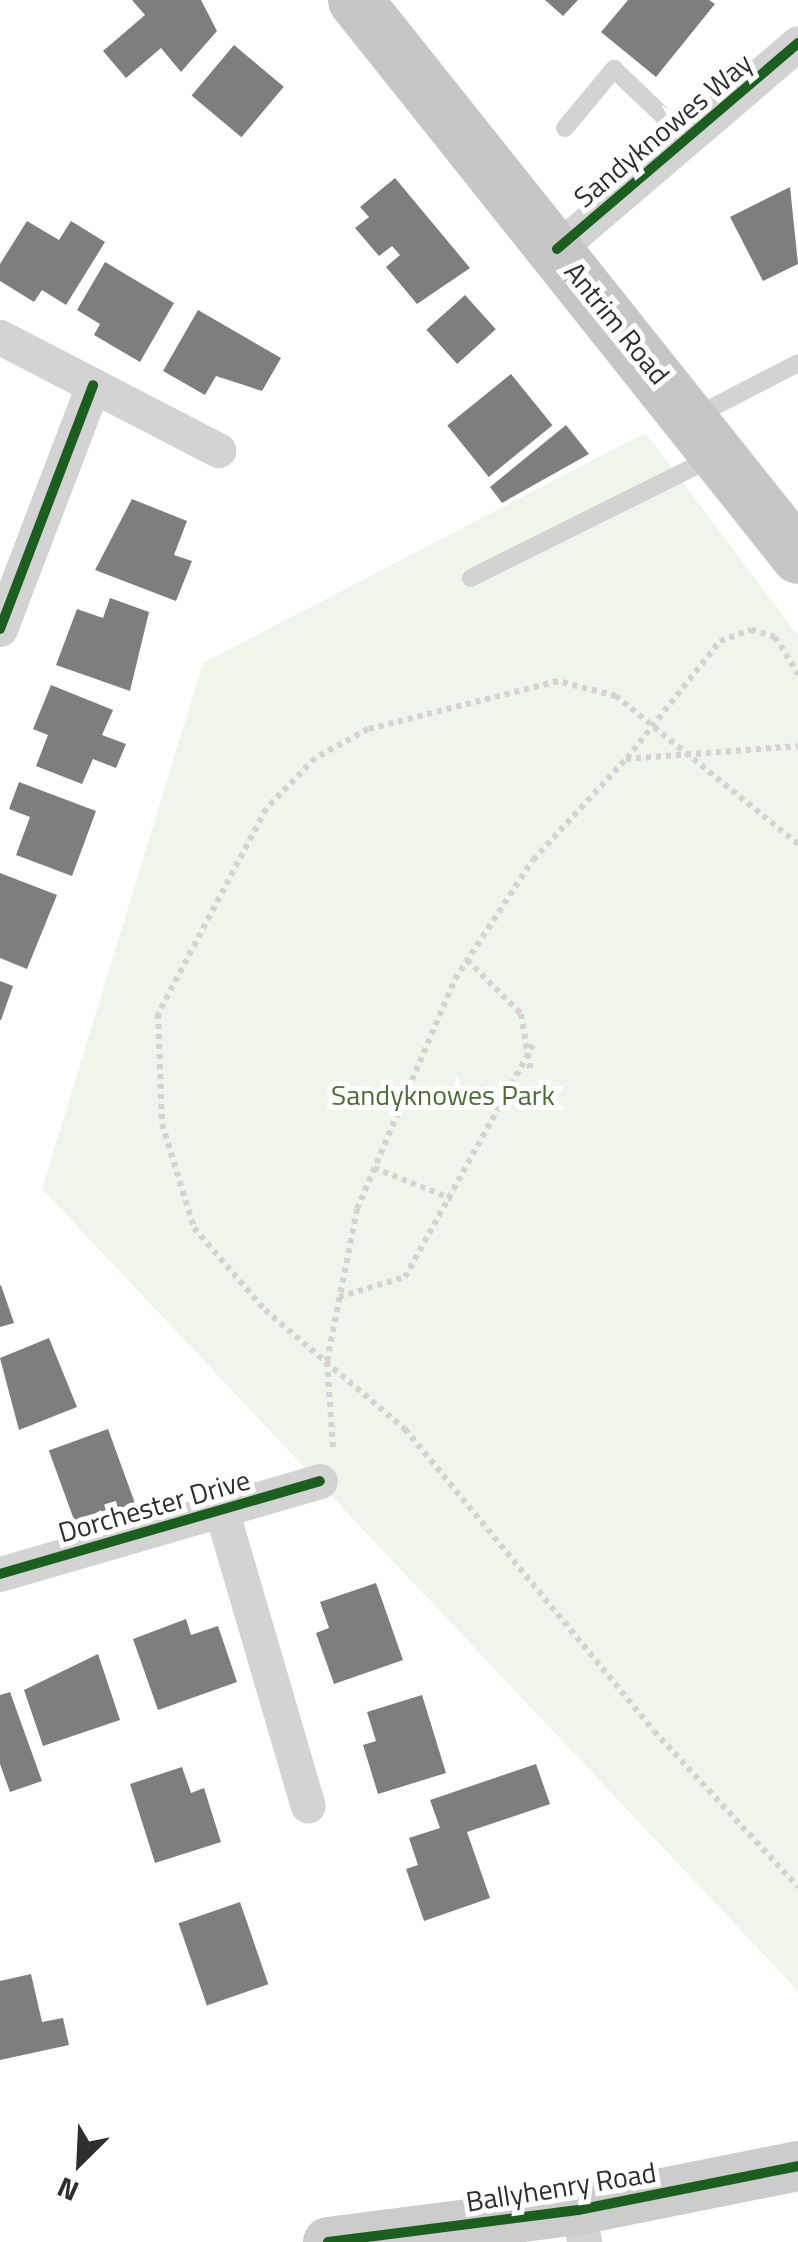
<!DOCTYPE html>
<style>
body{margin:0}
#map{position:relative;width:798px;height:2242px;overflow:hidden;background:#fff;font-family:"Titillium Web",sans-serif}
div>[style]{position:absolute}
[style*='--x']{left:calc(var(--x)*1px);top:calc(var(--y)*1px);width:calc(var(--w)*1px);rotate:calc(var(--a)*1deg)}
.green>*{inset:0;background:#f0f5eb}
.building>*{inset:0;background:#7e7e7e;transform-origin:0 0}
.path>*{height:6px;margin-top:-3px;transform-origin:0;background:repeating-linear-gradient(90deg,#d3d3d3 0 5px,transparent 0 10px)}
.service>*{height:18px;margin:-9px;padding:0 9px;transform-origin:9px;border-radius:9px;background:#d3d3d3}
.minor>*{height:35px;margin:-17.5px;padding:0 17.5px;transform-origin:17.5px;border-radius:17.5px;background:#d3d3d3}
.secondary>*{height:50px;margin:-25px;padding:0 25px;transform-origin:25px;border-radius:25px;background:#ccc}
.primary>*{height:55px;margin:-27.5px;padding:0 27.5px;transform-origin:27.5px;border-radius:27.5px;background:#c6c6c6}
.cycleway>*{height:10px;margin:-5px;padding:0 5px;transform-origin:5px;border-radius:5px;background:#1b5e20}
span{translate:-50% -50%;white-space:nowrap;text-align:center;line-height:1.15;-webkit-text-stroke:10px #fff;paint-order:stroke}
.street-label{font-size:28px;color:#2e2e2e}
.park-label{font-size:28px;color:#4e6b3a}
.north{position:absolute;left:30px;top:2112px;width:100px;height:100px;-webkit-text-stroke:8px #fff;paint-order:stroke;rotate:204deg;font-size:28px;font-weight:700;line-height:40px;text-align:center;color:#2e2e2e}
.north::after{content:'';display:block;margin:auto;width:35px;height:45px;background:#2e2e2e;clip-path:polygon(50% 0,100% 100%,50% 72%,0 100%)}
</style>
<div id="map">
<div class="green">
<i style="clip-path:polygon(645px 433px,798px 635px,798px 1991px,42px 1189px,203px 663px)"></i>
</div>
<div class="building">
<i style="clip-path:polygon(132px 0,201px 0,217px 31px,181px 72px,161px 48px,126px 78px,103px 51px,145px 15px)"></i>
<i style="clip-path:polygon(545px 0,578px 0,563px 16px)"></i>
<i style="clip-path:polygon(628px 0,709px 0,715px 4px,656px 77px,601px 32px)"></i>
<i style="left:234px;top:45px;width:65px;height:66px;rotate:40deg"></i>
<i style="clip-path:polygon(395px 178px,470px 268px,417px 304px,386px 267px,400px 255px,392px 246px,379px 256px,355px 228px,369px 217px,360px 207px)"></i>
<i style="clip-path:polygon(790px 187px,798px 264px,763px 281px,730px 217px)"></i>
<i style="clip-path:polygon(27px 221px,59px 240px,71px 221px,105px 242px,66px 305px,42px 290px,34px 302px,0 281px,0 264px)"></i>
<i style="clip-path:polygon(105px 262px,174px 303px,140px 362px,94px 335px,100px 324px,77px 310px)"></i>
<i style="left:465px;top:295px;width:46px;height:52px;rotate:48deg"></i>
<i style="clip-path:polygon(198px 310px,281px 358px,262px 391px,216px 376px,205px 395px,163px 371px)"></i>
<i style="left:511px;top:374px;width:66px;height:82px;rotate:51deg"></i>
<i style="clip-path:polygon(566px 425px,589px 454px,502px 503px,490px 487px)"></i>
<i style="clip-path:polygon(132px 499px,187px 521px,174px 555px,192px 561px,176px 601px,95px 570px)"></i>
<i style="clip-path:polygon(110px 598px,149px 612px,130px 691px,56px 665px,77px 609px,103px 618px)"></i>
<i style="clip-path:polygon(51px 685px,113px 710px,102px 735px,126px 744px,116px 768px,93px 759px,82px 784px,36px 766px,48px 735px,33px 729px)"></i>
<i style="clip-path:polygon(19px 782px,96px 811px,72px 876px,16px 855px,30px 817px,9px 809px)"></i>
<i style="clip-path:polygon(0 873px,57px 895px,27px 969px,0 958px)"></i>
<i style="clip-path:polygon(0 981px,13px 986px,1px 1020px,0 1020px)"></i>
<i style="clip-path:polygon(1px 1285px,14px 1323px,0 1327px,0 1286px)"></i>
<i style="clip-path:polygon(49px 1338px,77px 1407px,19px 1430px,0 1358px)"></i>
<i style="left:108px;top:1429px;width:79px;height:63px;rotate:70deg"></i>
<i style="clip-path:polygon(376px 1583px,403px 1660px,334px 1684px,316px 1633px,329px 1628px,320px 1602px)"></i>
<i style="clip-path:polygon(186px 1619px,191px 1635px,218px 1626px,237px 1682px,158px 1710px,133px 1639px)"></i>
<i style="clip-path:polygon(98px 1654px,120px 1720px,43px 1746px,24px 1690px)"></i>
<i style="clip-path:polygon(10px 1692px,42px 1781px,10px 1792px,0 1764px,0 1695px)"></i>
<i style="clip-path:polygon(422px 1695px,446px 1773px,378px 1794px,363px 1745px,376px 1741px,367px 1712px)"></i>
<i style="clip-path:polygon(536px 1764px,550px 1804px,467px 1832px,490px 1898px,424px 1921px,406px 1869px,418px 1865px,409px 1838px,440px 1828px,430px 1800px)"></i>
<i style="clip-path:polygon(182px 1767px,191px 1793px,204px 1788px,221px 1842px,155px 1863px,130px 1784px)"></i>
<i style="left:240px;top:1902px;width:87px;height:65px;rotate:71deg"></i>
<i style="clip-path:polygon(31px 1974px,42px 2022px,63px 2018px,69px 2045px,0 2060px,0 1981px)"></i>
</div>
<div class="path">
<i style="--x:627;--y:758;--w:149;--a:-51.5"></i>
<i style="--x:720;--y:641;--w:33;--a:-20"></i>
<i style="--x:751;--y:630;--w:25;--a:16"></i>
<i style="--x:775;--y:637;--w:44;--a:58.1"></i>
<i style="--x:798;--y:844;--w:235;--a:-140.9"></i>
<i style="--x:616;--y:696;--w:60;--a:-165.5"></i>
<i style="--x:558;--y:681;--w:196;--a:165.8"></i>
<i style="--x:368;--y:729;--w:60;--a:151.3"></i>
<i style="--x:315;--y:758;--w:71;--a:133.9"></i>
<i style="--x:266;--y:809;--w:232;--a:117.8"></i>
<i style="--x:158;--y:1014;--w:110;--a:87.9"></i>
<i style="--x:162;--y:1124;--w:109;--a:72.9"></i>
<i style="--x:194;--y:1228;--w:108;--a:49.1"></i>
<i style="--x:265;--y:1310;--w:184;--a:40.4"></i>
<i style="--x:405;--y:1429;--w:391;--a:50.5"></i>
<i style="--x:654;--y:1731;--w:212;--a:47.3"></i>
<i style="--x:467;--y:960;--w:76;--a:45"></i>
<i style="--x:521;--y:1014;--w:60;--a:80.4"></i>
<i style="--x:374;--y:1168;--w:84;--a:21.7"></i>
<i style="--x:339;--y:1297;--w:69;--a:-16.9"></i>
<i style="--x:405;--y:1277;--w:265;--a:-61.1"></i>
<i style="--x:333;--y:1447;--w:86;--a:-94"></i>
<i style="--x:327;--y:1361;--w:155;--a:-78.8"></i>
<i style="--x:357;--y:1209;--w:250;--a:-66.9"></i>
<i style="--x:455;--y:979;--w:142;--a:-56.8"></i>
<i style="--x:533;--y:860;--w:137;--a:-47.4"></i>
<i style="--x:626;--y:759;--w:172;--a:-4.3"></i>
</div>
<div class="service">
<i style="--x:565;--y:128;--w:77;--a:-50.3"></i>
<i style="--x:614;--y:69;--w:103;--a:43.8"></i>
<i style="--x:694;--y:417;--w:117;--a:-27.4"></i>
<i style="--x:471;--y:578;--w:269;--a:-26.5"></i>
</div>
<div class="minor">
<i style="--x:557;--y:249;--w:317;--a:-40.5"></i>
<i style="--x:0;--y:337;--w:246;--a:27.4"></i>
<i style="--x:0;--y:629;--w:261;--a:-69.1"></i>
<i style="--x:221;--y:1509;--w:309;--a:73.7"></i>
<i style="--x:0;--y:1574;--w:333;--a:-16.2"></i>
<i style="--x:578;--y:2210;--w:33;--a:79"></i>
</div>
<div class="secondary">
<i style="--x:328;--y:2242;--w:252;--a:-7.3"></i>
<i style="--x:578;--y:2210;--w:224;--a:-11.3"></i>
</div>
<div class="primary">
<i style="--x:355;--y:0;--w:711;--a:51.45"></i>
</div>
<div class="cycleway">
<i style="--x:557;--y:249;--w:317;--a:-40.5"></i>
<i style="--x:0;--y:629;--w:261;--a:-69.1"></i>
<i style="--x:0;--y:1574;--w:333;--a:-16.2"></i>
<i style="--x:328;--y:2242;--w:252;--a:-7.3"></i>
<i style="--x:578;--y:2210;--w:224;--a:-11.3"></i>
</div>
<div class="street-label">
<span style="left:663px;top:130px;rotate:-40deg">Sandyknowes Way</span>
<span style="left:617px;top:323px;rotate:51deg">Antrim Road</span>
<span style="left:154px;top:1506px;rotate:-16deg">Dorchester Drive</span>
<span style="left:561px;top:2187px;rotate:-9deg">Ballyhenry Road</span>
</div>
<div class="park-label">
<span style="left:443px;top:1095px">Sandyknowes Park</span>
</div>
<div class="north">N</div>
</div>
